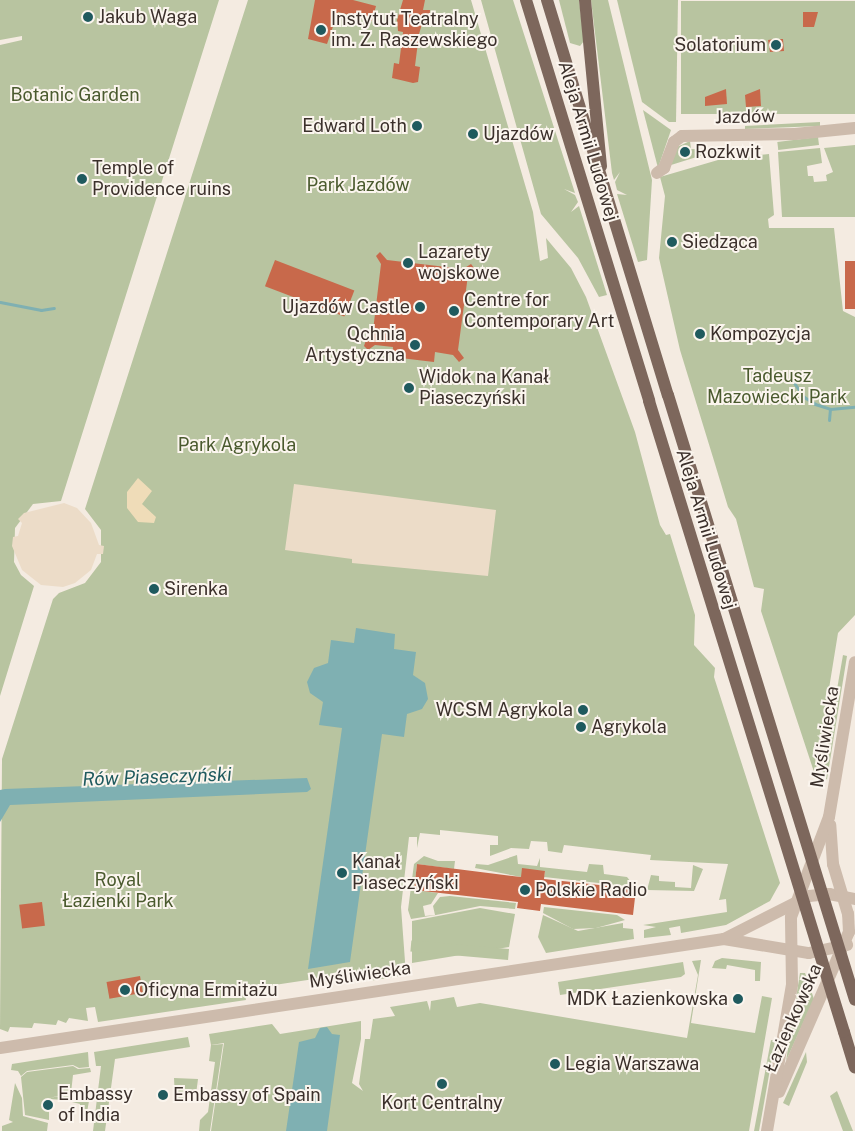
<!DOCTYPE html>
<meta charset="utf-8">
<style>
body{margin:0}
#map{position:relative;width:855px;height:1131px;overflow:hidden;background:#f4ebe1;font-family:"Public Sans",sans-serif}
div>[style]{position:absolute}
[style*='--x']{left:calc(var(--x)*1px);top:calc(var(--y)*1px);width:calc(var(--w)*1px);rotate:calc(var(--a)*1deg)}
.green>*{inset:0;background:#b8c4a0;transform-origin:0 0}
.sand>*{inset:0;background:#efdcb8}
.plaza>*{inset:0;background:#ecdcc8}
.water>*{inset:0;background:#7fb0b2}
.stream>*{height:3px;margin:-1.5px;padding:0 1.5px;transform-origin:1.5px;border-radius:1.5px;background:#7fb0b2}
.building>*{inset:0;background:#c8694b;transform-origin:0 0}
.minor>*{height:12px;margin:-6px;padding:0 6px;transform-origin:6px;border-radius:6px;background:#cdbbac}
.tertiary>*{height:12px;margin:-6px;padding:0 6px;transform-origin:6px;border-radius:6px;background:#cdbbac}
.primary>*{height:12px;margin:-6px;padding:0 6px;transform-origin:6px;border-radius:6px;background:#7d675c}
.primary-bridge>*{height:12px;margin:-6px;padding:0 6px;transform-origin:6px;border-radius:6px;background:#7d675c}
.dots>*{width:14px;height:14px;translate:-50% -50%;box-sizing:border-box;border:2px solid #fbf5ee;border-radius:50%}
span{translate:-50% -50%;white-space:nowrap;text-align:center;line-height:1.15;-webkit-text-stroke:4px #fbf5ee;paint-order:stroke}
.poi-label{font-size:18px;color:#3b302b}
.left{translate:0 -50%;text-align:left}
.right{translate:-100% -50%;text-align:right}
.park-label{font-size:18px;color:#4a5a2e}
.street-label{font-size:18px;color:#3b302b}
.water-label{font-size:19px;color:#1f5a5e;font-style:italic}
</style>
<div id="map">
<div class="green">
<i style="clip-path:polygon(0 0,219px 0,61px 501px,33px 504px,15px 528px,14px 562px,21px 575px,34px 586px,0 696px,0 45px,22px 40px,22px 36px,0 40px)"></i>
<i style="clip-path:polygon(248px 0,471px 0,533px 212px,540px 261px,548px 258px,546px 238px,571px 268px,586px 297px,635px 432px,660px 525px,666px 535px,670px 534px,695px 615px,694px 645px,715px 668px,714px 677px,780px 883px,770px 901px,726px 925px,681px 933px,680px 926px,669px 928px,671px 935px,644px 938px,644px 930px,656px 927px,643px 925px,727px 912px,726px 899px,719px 900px,728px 864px,650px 860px,651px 855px,564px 845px,562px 853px,548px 851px,547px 842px,531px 841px,529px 849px,511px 848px,490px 856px,490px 845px,498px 845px,498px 836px,440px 830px,440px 835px,420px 833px,417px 848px,417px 837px,409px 837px,401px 907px,406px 975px,369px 981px,374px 970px,261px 987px,244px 990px,246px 1000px,98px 1022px,95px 1007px,86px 1008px,88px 1021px,69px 1018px,66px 1023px,58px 1020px,56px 1025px,34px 1023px,32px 1028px,10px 1027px,8px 1032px,0 1029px,2px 759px,53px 599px,59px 593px,85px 583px,101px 562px,101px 530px,85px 509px)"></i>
<i style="clip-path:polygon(481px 0,513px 0,575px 193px,564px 189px,575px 195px,578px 202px,571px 212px,579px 206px,607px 295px,599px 297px,578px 258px,541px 214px)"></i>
<i style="clip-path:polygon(559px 0,579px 0,584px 41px,580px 46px,570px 43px)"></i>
<i style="clip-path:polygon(591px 0,608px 0,652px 180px,647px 260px,638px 262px,617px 194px,627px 195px,617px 190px,615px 182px,620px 172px,614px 180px,612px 173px)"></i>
<i style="clip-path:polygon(617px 0,678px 0,676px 122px,669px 122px,642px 102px)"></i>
<i style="left:855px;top:1px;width:113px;height:174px;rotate:90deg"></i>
<i style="clip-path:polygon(643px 110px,671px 130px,658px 168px)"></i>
<i style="clip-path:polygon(820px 122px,820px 126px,745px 129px,745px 126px)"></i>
<i style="left:818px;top:137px;width:8px;height:41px;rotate:83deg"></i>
<i style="clip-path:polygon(690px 141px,691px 149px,719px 150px,671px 165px,677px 147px)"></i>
<i style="clip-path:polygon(855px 145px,855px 217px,782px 217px,778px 152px,820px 148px,822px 163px,807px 166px,808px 176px,813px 176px,814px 182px,827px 181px,826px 175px,833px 172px,824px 148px)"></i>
<i style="clip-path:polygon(769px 154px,774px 215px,768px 219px,769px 228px,834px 228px,843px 311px,855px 317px,855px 615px,838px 633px,815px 775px,761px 611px,764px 589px,754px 587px,736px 519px,728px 507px,715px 464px,680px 350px,659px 258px,665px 196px,660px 177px,718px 160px)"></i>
<i style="clip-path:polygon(843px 655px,847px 656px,827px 779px,821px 781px)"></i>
<i style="clip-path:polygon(517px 855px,518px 864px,537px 866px,540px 858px,540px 867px,587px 872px,589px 864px,603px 865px,604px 874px,627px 877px,635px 887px,544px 877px,545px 871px,521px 877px,475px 868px,476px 864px,488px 865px)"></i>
<i style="clip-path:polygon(424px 856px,438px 861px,455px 861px,454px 869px,417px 864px,414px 890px,438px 893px,431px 904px,423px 906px,425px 916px,435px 915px,433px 906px,440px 897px,450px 896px,516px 903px,515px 909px,480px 906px,436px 915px,411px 919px,408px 910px,414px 864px)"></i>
<i style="clip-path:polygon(693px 865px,703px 869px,694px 891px,647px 890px,651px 875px,659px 876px,659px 881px,675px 882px,675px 887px,691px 888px)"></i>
<i style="clip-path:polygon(544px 907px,617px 915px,625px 920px,596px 928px,573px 929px,543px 913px)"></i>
<i style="clip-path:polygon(480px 908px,515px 914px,509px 947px,412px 963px,412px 921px)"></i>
<i style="clip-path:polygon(543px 915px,578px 931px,623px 923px,623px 928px,633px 929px,634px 939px,546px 953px,538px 937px)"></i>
<i style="left:509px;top:949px;width:11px;height:98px;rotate:95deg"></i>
<i style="clip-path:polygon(722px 958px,761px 962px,760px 981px,755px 981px,755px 970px,727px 965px,726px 969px,712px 968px,715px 961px)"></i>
<i style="clip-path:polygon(701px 960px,691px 1023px,755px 1033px,762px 996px,772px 998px,749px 1131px,211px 1131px,224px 1043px,211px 1045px,209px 1034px,272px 1024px,280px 1034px,361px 1021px,361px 1039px,352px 1083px,363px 1091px,359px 1084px,365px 1039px,370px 1039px,373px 1019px,395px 1016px,390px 1007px,427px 1001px,430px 1011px,431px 1001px,454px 997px,457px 1007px,480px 1003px,687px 1038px,698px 975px,692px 961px)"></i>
<i style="clip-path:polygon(683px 962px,685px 974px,681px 977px,560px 995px,558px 982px)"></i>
<i style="clip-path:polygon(800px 973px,805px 973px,814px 999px,786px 1061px)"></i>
<i style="clip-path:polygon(188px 1037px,190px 1047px,115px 1059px,105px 1131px,93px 1131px,101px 1066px,96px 1066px,94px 1052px)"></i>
<i style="clip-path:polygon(771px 1040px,775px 1041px,759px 1131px,754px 1131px)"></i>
<i style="clip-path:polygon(223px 1044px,210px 1131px,199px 1131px,200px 1120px,208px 1112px,215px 1062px,209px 1061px,211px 1045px)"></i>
<i style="clip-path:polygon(88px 1052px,89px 1067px,79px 1068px,73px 1065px,27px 1071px,21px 1076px,18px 1071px,11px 1070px,12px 1064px)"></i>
<i style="clip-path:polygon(806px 1052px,807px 1062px,789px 1106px,783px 1103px)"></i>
<i style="clip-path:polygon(73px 1066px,78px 1069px,90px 1068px,91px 1072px,73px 1075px,71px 1093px,49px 1098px,71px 1094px,89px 1101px,86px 1118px,79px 1117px,80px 1104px,64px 1100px,49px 1099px,49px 1120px,25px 1115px,21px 1077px,27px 1072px)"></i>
<i style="clip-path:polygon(174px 1078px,198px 1079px,195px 1102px,175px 1099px)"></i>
<i style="clip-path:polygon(15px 1083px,22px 1098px,23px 1116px,48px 1123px,47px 1131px,2px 1131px,2px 1126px,13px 1122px,9px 1120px)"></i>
<i style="clip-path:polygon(837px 1091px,853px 1131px,843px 1131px,830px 1096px)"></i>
</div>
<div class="sand">
<i style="clip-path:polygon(138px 478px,152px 491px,142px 504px,156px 517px,154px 523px,138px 522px,127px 508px,127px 492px)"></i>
</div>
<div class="plaza">
<i style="clip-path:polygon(294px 484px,496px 510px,488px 576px,352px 563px,352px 559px,285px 550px)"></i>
<i style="clip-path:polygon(64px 503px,77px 508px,91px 523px,99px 545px,104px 546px,103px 554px,97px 554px,91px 570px,75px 583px,63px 587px,41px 585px,22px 570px,12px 546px,13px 537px,18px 536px,22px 523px,18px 519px,24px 513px)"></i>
</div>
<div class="water">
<i style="clip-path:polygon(356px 628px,395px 634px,394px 649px,416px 652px,413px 675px,425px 683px,428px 699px,422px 709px,407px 714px,404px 737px,382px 734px,350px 962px,308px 969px,342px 728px,319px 725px,323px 702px,310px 693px,307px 682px,314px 668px,328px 663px,331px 640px,354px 643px)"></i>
<i style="clip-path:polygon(307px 778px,311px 789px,307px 792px,10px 805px,0 822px,0 790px,5px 789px)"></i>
<i style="clip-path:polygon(327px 1027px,332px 1034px,340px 1035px,327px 1131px,286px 1131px,299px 1042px,315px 1038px,320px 1028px)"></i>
</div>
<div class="stream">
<i style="--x:0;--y:302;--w:42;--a:11"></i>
<i style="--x:41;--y:310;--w:13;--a:-9"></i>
<i style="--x:792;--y:380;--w:21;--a:55"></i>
<i style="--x:804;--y:397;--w:13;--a:32"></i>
<i style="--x:815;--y:404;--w:16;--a:18"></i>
<i style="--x:830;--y:409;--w:25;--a:-5"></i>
<i style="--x:829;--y:420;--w:11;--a:-85"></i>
</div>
<div class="building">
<i style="clip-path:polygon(315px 0,353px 0,376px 6px,372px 21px,338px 12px,327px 44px,308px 39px)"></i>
<i style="clip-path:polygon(403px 0,425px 0,423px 10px,430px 10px,429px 25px,422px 24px,419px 34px,415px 66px,420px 67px,418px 82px,413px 83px,392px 78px,394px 63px,399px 64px,403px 32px,398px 31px,397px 20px)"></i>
<i style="clip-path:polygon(803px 12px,818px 12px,814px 27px,803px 27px)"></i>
<i style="clip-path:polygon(776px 39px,783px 39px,784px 51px,770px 52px,768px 40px)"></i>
<i style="clip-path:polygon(726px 89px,727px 104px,705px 106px,705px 97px)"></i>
<i style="clip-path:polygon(760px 89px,761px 106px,746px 107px,745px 95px)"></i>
<i style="clip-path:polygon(380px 252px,387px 260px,463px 269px,471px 264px,475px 269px,468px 275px,458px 350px,464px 358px,459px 362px,453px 355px,435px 352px,434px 362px,392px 357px,393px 347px,375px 345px,368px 350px,364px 346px,366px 340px,372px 339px,381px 264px,376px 256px)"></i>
<i style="left:275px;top:260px;width:85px;height:28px;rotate:21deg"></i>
<i style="left:855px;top:261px;width:48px;height:10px;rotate:90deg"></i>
<i style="clip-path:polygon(417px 864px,521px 877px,522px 868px,545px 871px,544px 879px,636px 889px,633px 915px,541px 904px,540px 911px,517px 908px,518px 902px,414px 890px)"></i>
<i style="left:42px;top:902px;width:24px;height:23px;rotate:83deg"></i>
<i style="left:140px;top:976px;width:17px;height:34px;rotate:80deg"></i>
</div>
<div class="minor">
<i style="--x:657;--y:173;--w:9;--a:-36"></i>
<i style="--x:664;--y:168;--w:28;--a:-69"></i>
<i style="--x:674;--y:142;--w:10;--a:-37"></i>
<i style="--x:682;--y:136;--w:113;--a:-1"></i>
<i style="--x:795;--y:134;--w:60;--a:-5.7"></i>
</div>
<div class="tertiary">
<i style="--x:724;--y:939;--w:86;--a:9.4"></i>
<i style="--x:809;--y:953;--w:39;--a:-12"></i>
<i style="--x:0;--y:1048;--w:732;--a:-8.56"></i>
<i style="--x:724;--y:939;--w:95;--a:-26.8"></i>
<i style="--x:809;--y:896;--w:20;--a:-6"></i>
<i style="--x:829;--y:894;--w:26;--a:11"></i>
<i style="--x:779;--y:1092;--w:175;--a:-66.4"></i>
<i style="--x:849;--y:932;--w:18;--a:-93"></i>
<i style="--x:848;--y:914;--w:52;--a:-106.7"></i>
<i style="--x:833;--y:864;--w:39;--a:-94"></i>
<i style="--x:767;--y:1131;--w:149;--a:-80.3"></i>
<i style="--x:792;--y:984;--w:67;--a:-90.9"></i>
<i style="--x:791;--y:917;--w:107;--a:-69.2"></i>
<i style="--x:829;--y:817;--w:157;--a:-80.5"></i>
</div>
<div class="primary">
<i style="--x:526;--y:0;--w:419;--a:72.9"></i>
<i style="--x:547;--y:0;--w:413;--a:73"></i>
<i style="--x:585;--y:0;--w:167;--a:84.5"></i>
<i style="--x:844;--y:1032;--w:37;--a:73"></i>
</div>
<div class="primary-bridge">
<i style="--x:668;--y:395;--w:633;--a:72.82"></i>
<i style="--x:649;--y:401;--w:660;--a:72.83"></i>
</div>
<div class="dots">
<i style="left:88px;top:17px;background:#1f5a5e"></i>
<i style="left:321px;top:30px;background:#1f5a5e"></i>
<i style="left:776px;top:45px;background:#1f5a5e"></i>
<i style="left:417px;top:126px;background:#1f5a5e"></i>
<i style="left:473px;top:134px;background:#1f5a5e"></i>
<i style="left:685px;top:152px;background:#1f5a5e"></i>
<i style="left:82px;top:179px;background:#1f5a5e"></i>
<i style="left:672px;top:242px;background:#1f5a5e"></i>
<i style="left:408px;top:263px;background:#1f5a5e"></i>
<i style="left:420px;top:307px;background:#1f5a5e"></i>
<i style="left:454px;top:311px;background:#1f5a5e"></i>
<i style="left:700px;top:334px;background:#1f5a5e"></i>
<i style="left:415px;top:345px;background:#1f5a5e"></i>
<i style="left:409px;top:388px;background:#1f5a5e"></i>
<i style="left:154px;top:589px;background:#1f5a5e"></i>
<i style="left:583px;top:710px;background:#1f5a5e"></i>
<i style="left:581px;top:727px;background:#1f5a5e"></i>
<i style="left:342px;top:873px;background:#1f5a5e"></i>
<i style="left:525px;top:890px;background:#1f5a5e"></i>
<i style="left:125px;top:990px;background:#1f5a5e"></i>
<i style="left:738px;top:999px;background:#1f5a5e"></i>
<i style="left:555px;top:1064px;background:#1f5a5e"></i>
<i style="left:442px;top:1084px;background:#1f5a5e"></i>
<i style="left:163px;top:1095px;background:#1f5a5e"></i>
<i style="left:48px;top:1105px;background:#1f5a5e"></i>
</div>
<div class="poi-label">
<span class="left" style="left:98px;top:17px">Jakub Waga</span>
<span class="left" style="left:331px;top:30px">Instytut Teatralny<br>im. Z. Raszewskiego</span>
<span class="right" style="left:766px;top:45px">Solatorium</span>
<span class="right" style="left:407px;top:126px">Edward Loth</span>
<span class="left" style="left:483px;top:134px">Ujazdów</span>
<span class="left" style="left:695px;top:152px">Rozkwit</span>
<span class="left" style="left:92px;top:179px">Temple of<br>Providence ruins</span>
<span class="left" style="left:682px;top:242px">Siedząca</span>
<span class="left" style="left:418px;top:263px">Lazarety<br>wojskowe</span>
<span class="left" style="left:464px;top:311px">Centre for<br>Contemporary Art</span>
<span class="right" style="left:410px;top:307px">Ujazdów Castle</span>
<span class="left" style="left:710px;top:334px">Kompozycja</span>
<span class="right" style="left:405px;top:345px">Qchnia<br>Artystyczna</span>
<span class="left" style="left:419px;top:388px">Widok na Kanał<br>Piaseczyński</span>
<span class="left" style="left:164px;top:589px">Sirenka</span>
<span class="right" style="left:573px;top:710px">WCSM Agrykola</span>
<span class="left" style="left:591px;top:727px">Agrykola</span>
<span class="left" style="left:352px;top:873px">Kanał<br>Piaseczyński</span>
<span class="left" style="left:535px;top:890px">Polskie Radio</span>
<span class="left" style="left:135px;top:990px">Oficyna Ermitażu</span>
<span class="right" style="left:728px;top:999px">MDK Łazienkowska</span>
<span class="left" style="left:565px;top:1064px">Legia Warszawa</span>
<span class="left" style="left:58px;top:1105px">Embassy<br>of India</span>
<span class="left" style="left:173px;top:1095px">Embassy of Spain</span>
<span style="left:442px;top:1103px">Kort Centralny</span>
</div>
<div class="park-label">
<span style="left:75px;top:95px">Botanic Garden</span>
<span style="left:358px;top:185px">Park Jazdów</span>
<span style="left:777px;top:387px">Tadeusz<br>Mazowiecki Park</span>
<span style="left:237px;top:445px">Park Agrykola</span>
<span style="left:118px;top:891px">Royal<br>Łazienki Park</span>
</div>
<div class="street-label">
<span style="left:745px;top:117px;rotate:-1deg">Jazdów</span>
<span style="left:588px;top:141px;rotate:73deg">Aleja Armii Ludowej</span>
<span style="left:706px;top:529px;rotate:73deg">Aleja Armii Ludowej</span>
<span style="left:825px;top:737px;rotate:-81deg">Myśliwiecka</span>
<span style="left:360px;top:975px;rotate:-8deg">Myśliwiecka</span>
<span style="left:793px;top:1018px;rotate:-66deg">Łazienkowska</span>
</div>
<div class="water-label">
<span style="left:157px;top:777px;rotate:-2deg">Rów Piaseczyński</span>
</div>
</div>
